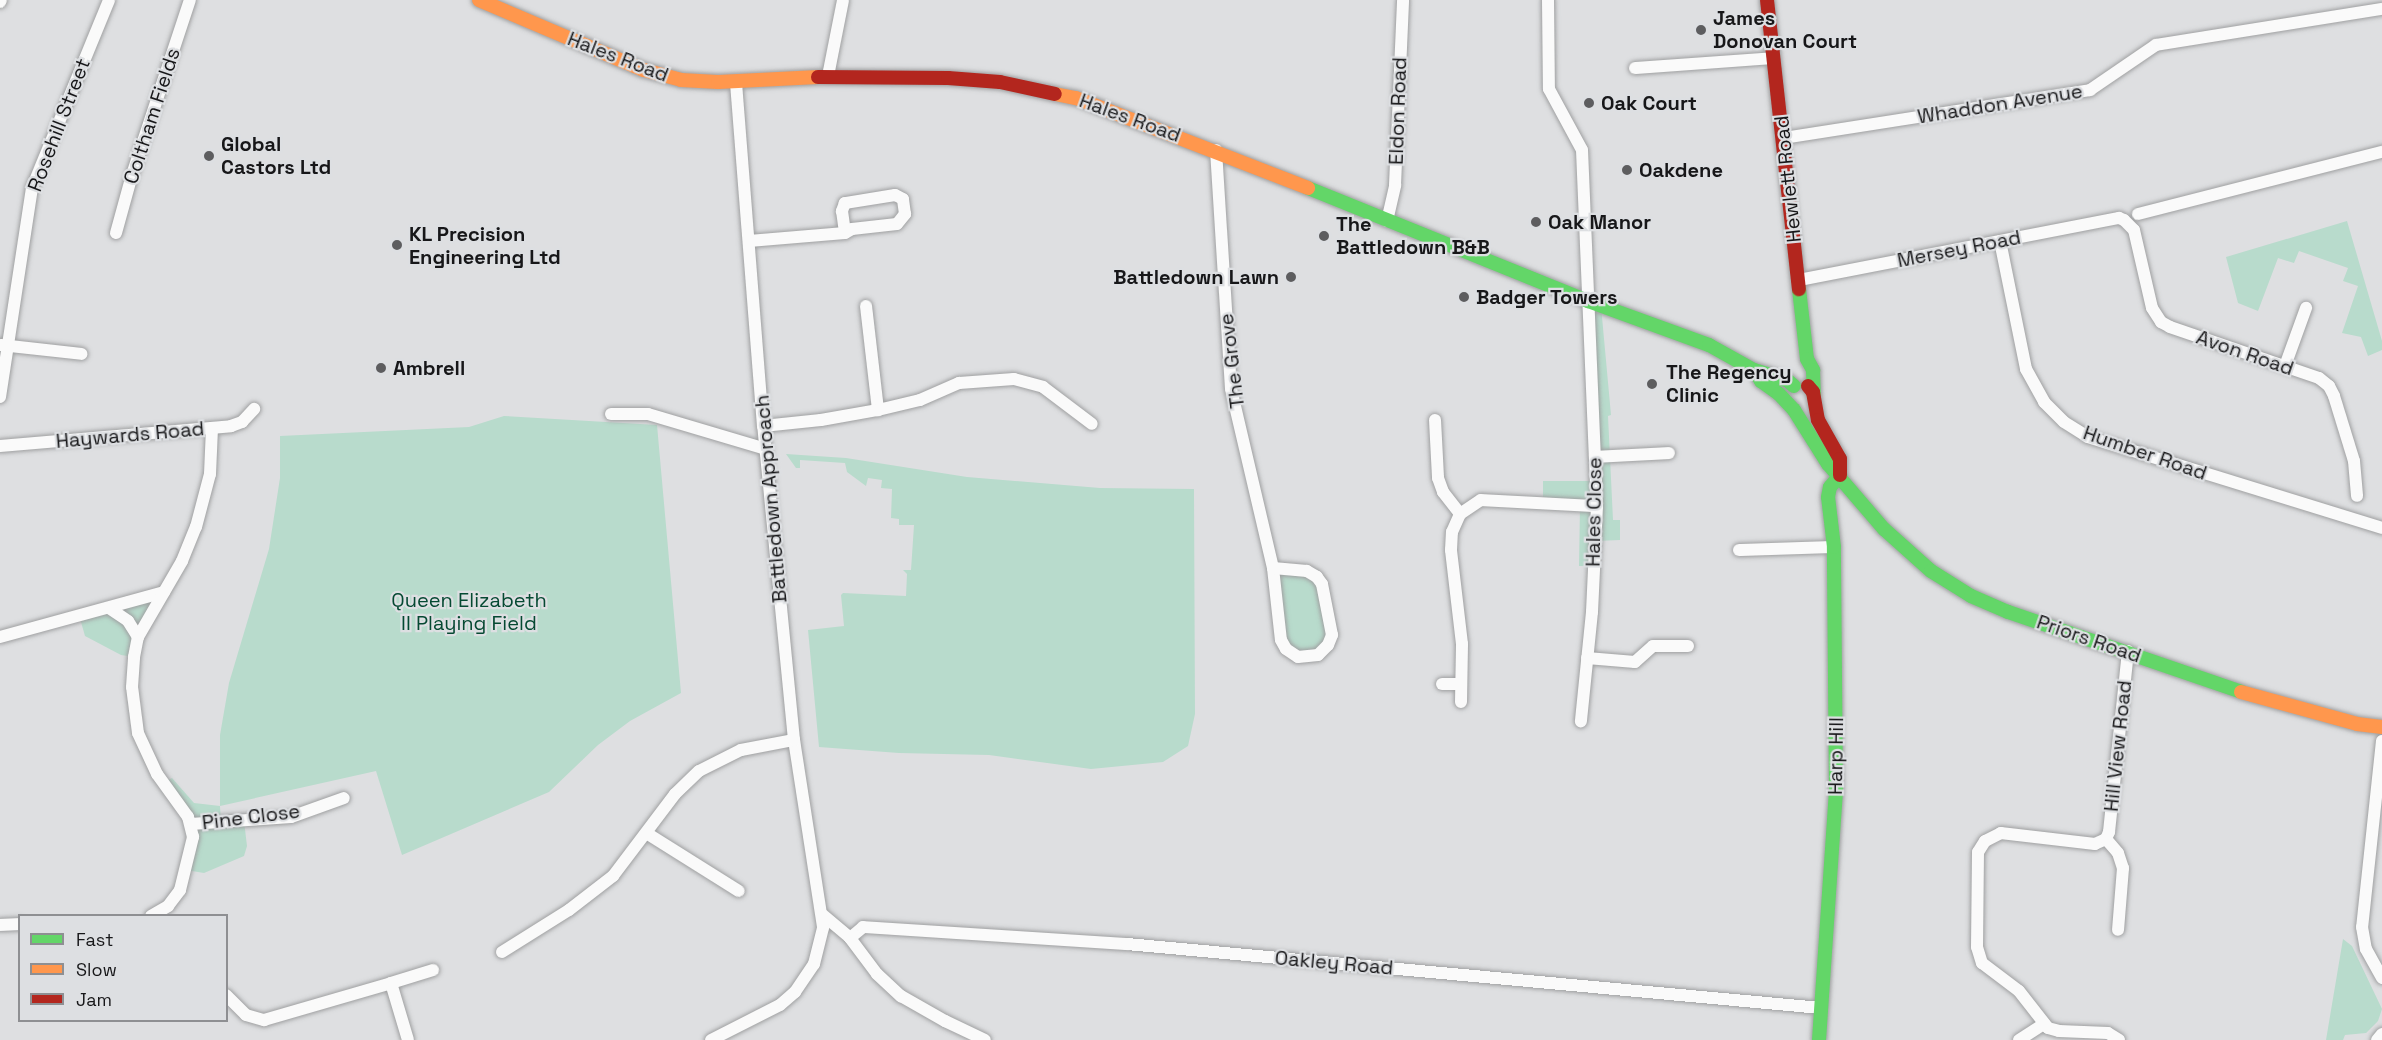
<!DOCTYPE html>
<style>
body{margin:0}
#map{position:relative;width:2382px;height:1040px;overflow:hidden;background:#dedfe1;font-family:"Space Grotesk",sans-serif}
div>[style]{position:absolute}
[style*='--x']{left:calc(var(--x)*1px);top:calc(var(--y)*1px);width:calc(var(--w)*1px);rotate:calc(var(--a)*1deg)}
.green>*{inset:0;background:#b8dbcc}
.roads{filter:drop-shadow(0 0 2px #9fa0a1) drop-shadow(0 0 2px #9fa0a1)}
.street>*{height:12px;margin:-6px;padding:0 6px;transform-origin:6px;border-radius:6px;background:#fafafa}
.fast>*{height:14px;margin:-7px;padding:0 7px;transform-origin:7px;border-radius:7px;background:#63d668}
.slow>*{height:14px;margin:-7px;padding:0 7px;transform-origin:7px;border-radius:7px;background:#ff974d}
.jam>*{height:14px;margin:-7px;padding:0 7px;transform-origin:7px;border-radius:7px;background:#b3261e}
.dots>*{width:16px;height:16px;translate:-50% -50%;box-sizing:border-box;border:3px solid #dddfe2;border-radius:50%}
span{translate:-50% -50%;white-space:nowrap;text-align:center;line-height:1.15;-webkit-text-stroke:4.5px #dddfe2;paint-order:stroke}
.poi-label{font-size:20px;color:#171719;font-weight:700}
.left{translate:0 -50%;text-align:left}
.right{translate:-100% -50%;text-align:right}
.street-label{font-size:20px;color:#171719}
.park-label{font-size:20px;color:#054932}
.legend{position:absolute;left:18px;top:914px;width:210px;height:108px;box-sizing:border-box;background:#dddfe2;border:2px solid #8e8f92;margin:0;padding:8px 10px;list-style:none;font-size:18px;color:#171719}
.legend li{display:flex;align-items:center;gap:12px;height:30px}
.legend b{width:30px;border:2px solid #8e8f92}
</style>
<div id="map">
<div class="green">
<i style="clip-path:polygon(2347px 221px,2382px 341px,2382px 350px,2368px 356px,2361px 337px,2342px 333px,2358px 286px,2343px 281px,2348px 268px,2299px 251px,2294px 263px,2278px 258px,2258px 311px,2238px 303px,2226px 257px)"></i>
<i style="clip-path:polygon(1588px 301px,1601px 306px,1611px 415px,1608px 416px,1613px 520px,1620px 520px,1620px 540px,1596px 541px,1594px 566px,1579px 566px,1580px 506px,1543px 503px,1543px 481px,1596px 481px)"></i>
<i style="clip-path:polygon(504px 416px,657px 425px,681px 693px,630px 721px,598px 745px,549px 792px,402px 855px,376px 771px,220px 806px,221px 822px,244px 821px,247px 846px,244px 856px,204px 873px,186px 870px,193px 837px,162px 783px,172px 778px,194px 803px,220px 806px,220px 735px,229px 683px,269px 549px,280px 478px,280px 436px,469px 427px)"></i>
<i style="clip-path:polygon(786px 454px,846px 458px,967px 477px,1100px 488px,1194px 489px,1195px 714px,1188px 746px,1163px 762px,1091px 769px,989px 755px,899px 753px,819px 747px,808px 630px,844px 626px,841px 595px,843px 593px,906px 596px,907px 574px,903px 570px,911px 570px,914px 525px,899px 525px,899px 519px,891px 518px,892px 489px,881px 488px,882px 480px,868px 478px,866px 486px,847px 472px,845px 463px,800px 460px,800px 468px,796px 468px)"></i>
<i style="clip-path:polygon(1273px 568px,1313px 573px,1332px 635px,1318px 655px,1286px 649px)"></i>
<i style="clip-path:polygon(164px 592px,134px 657px,121px 655px,85px 636px,79px 615px)"></i>
<i style="clip-path:polygon(2343px 939px,2352px 946px,2382px 1009px,2378px 1021px,2366px 1033px,2345px 1035px,2343px 1040px,2326px 1040px)"></i>
</div>
<div class="roads">
<div class="street">
<i style="--x:1548;--y:0;--w:89;--a:89.4"></i>
<i style="--x:1549;--y:89;--w:69;--a:61.6"></i>
<i style="--x:1582;--y:150;--w:356;--a:87.6"></i>
<i style="--x:1597;--y:506;--w:106;--a:92.7"></i>
<i style="--x:1592;--y:612;--w:110;--a:95.8"></i>
<i style="--x:0;--y:2;--w:2;--a:-63"></i>
<i style="--x:1635;--y:68;--w:139;--a:-4.1"></i>
<i style="--x:828;--y:76;--w:77;--a:-78.8"></i>
<i style="--x:1784;--y:138;--w:310;--a:-8.9"></i>
<i style="--x:2090;--y:90;--w:80;--a:-34.3"></i>
<i style="--x:2156;--y:45;--w:229;--a:-9.1"></i>
<i style="--x:1216;--y:150;--w:239;--a:86.4"></i>
<i style="--x:1231;--y:389;--w:184;--a:76.8"></i>
<i style="--x:1273;--y:568;--w:72;--a:83.7"></i>
<i style="--x:1281;--y:640;--w:10;--a:61"></i>
<i style="--x:1286;--y:649;--w:14;--a:34"></i>
<i style="--x:1298;--y:657;--w:20;--a:-6"></i>
<i style="--x:1318;--y:655;--w:14;--a:-45"></i>
<i style="--x:1328;--y:645;--w:11;--a:-68"></i>
<i style="--x:1332;--y:635;--w:52;--a:-101.1"></i>
<i style="--x:1322;--y:584;--w:9;--a:-126"></i>
<i style="--x:1317;--y:577;--w:12;--a:-149"></i>
<i style="--x:1307;--y:571;--w:34;--a:-175"></i>
<i style="--x:2138;--y:214;--w:252;--a:-14.3"></i>
<i style="--x:1387;--y:221;--w:37;--a:-77"></i>
<i style="--x:1395;--y:185;--w:185;--a:-87.5"></i>
<i style="--x:116;--y:233;--w:60;--a:-74.6"></i>
<i style="--x:132;--y:175;--w:184;--a:-71.7"></i>
<i style="--x:749;--y:241;--w:96;--a:-4.8"></i>
<i style="--x:845;--y:233;--w:8;--a:-30"></i>
<i style="--x:852;--y:229;--w:45;--a:-6.3"></i>
<i style="--x:897;--y:224;--w:13;--a:-51"></i>
<i style="--x:905;--y:214;--w:15;--a:-98"></i>
<i style="--x:903;--y:199;--w:9;--a:-153"></i>
<i style="--x:895;--y:195;--w:51;--a:170.9"></i>
<i style="--x:845;--y:203;--w:9;--a:111"></i>
<i style="--x:842;--y:211;--w:22;--a:82"></i>
<i style="--x:2000;--y:241;--w:131;--a:78.5"></i>
<i style="--x:2026;--y:369;--w:38;--a:61"></i>
<i style="--x:2044;--y:402;--w:28;--a:45"></i>
<i style="--x:2064;--y:422;--w:28;--a:32"></i>
<i style="--x:2088;--y:437;--w:308;--a:17.2"></i>
<i style="--x:1799;--y:280;--w:326;--a:-11"></i>
<i style="--x:2119;--y:218;--w:5;--a:22"></i>
<i style="--x:2124;--y:220;--w:14;--a:45"></i>
<i style="--x:2134;--y:230;--w:80;--a:77"></i>
<i style="--x:2152;--y:308;--w:17;--a:57"></i>
<i style="--x:2161;--y:322;--w:10;--a:29"></i>
<i style="--x:2170;--y:327;--w:157;--a:18.9"></i>
<i style="--x:2319;--y:378;--w:13;--a:39"></i>
<i style="--x:2329;--y:386;--w:11;--a:63"></i>
<i style="--x:2334;--y:396;--w:68;--a:72.9"></i>
<i style="--x:2354;--y:461;--w:35;--a:85"></i>
<i style="--x:866;--y:306;--w:105;--a:83.4"></i>
<i style="--x:1;--y:345;--w:81;--a:6.3"></i>
<i style="--x:2285;--y:366;--w:62;--a:-70.1"></i>
<i style="--x:0;--y:397;--w:211;--a:-81.3"></i>
<i style="--x:32;--y:188;--w:203;--a:-67.7"></i>
<i style="--x:611;--y:414;--w:37;--a:0"></i>
<i style="--x:648;--y:414;--w:123;--a:16.5"></i>
<i style="--x:1435;--y:420;--w:58;--a:87"></i>
<i style="--x:1438;--y:478;--w:15;--a:70"></i>
<i style="--x:1443;--y:492;--w:28;--a:52"></i>
<i style="--x:763;--y:426;--w:58;--a:-5.9"></i>
<i style="--x:821;--y:420;--w:58;--a:-10"></i>
<i style="--x:878;--y:410;--w:43;--a:-13.4"></i>
<i style="--x:920;--y:400;--w:43;--a:-23.6"></i>
<i style="--x:959;--y:383;--w:55;--a:-4.2"></i>
<i style="--x:1014;--y:379;--w:30;--a:15"></i>
<i style="--x:1043;--y:387;--w:61;--a:37.1"></i>
<i style="--x:0;--y:446;--w:232;--a:-4.9"></i>
<i style="--x:231;--y:426;--w:12;--a:-20"></i>
<i style="--x:242;--y:422;--w:18;--a:-47"></i>
<i style="--x:1595;--y:457;--w:74;--a:-3.1"></i>
<i style="--x:1739;--y:550;--w:95;--a:-1.8"></i>
<i style="--x:109;--y:608;--w:23;--a:34"></i>
<i style="--x:128;--y:621;--w:19;--a:58"></i>
<i style="--x:0;--y:637;--w:170;--a:-15.3"></i>
<i style="--x:1587;--y:658;--w:48;--a:4.8"></i>
<i style="--x:1635;--y:662;--w:24;--a:-42"></i>
<i style="--x:1653;--y:646;--w:35;--a:0"></i>
<i style="--x:1442;--y:684;--w:19;--a:0"></i>
<i style="--x:1461;--y:702;--w:58;--a:-89"></i>
<i style="--x:1462;--y:644;--w:95;--a:-96.7"></i>
<i style="--x:1451;--y:550;--w:18;--a:-87"></i>
<i style="--x:1452;--y:532;--w:20;--a:-66"></i>
<i style="--x:1460;--y:514;--w:25;--a:-34"></i>
<i style="--x:1481;--y:500;--w:116;--a:3"></i>
<i style="--x:2382;--y:741;--w:187;--a:96.1"></i>
<i style="--x:2362;--y:927;--w:22;--a:80"></i>
<i style="--x:2366;--y:949;--w:33;--a:61"></i>
<i style="--x:191;--y:824;--w:100;--a:-4"></i>
<i style="--x:291;--y:817;--w:56;--a:-19.7"></i>
<i style="--x:648;--y:834;--w:107;--a:32.1"></i>
<i style="--x:2106;--y:839;--w:12;--a:156"></i>
<i style="--x:2095;--y:844;--w:95;--a:-173.3"></i>
<i style="--x:2001;--y:833;--w:18;--a:153"></i>
<i style="--x:1985;--y:841;--w:13;--a:122"></i>
<i style="--x:1978;--y:852;--w:95;--a:90.6"></i>
<i style="--x:1977;--y:947;--w:17;--a:73"></i>
<i style="--x:1982;--y:963;--w:46;--a:37.1"></i>
<i style="--x:2019;--y:991;--w:47;--a:51.9"></i>
<i style="--x:2048;--y:1028;--w:11;--a:15"></i>
<i style="--x:2059;--y:1031;--w:49;--a:2.3"></i>
<i style="--x:2108;--y:1033;--w:13;--a:32"></i>
<i style="--x:2106;--y:839;--w:8;--a:-67"></i>
<i style="--x:2109;--y:832;--w:182;--a:-84"></i>
<i style="--x:2106;--y:839;--w:18;--a:49"></i>
<i style="--x:2118;--y:853;--w:16;--a:72"></i>
<i style="--x:2123;--y:868;--w:62;--a:94.6"></i>
<i style="--x:823;--y:915;--w:35;--a:40"></i>
<i style="--x:850;--y:938;--w:45;--a:53.1"></i>
<i style="--x:877;--y:974;--w:33;--a:43"></i>
<i style="--x:901;--y:996;--w:51;--a:29.6"></i>
<i style="--x:945;--y:1021;--w:44;--a:25.4"></i>
<i style="--x:151;--y:916;--w:20;--a:-30"></i>
<i style="--x:168;--y:906;--w:20;--a:-53"></i>
<i style="--x:180;--y:890;--w:55;--a:-76.2"></i>
<i style="--x:193;--y:837;--w:21;--a:-104"></i>
<i style="--x:188;--y:817;--w:53;--a:-125.8"></i>
<i style="--x:157;--y:774;--w:45;--a:-114.9"></i>
<i style="--x:138;--y:733;--w:46;--a:-97.4"></i>
<i style="--x:132;--y:687;--w:30;--a:-86"></i>
<i style="--x:134;--y:657;--w:20;--a:-79"></i>
<i style="--x:138;--y:637;--w:88;--a:-59.9"></i>
<i style="--x:182;--y:561;--w:37;--a:-68"></i>
<i style="--x:196;--y:527;--w:55;--a:-75.2"></i>
<i style="--x:210;--y:474;--w:46;--a:-87.5"></i>
<i style="--x:0;--y:925;--w:20;--a:-3"></i>
<i style="--x:850;--y:938;--w:17;--a:-40"></i>
<i style="--x:863;--y:927;--w:265;--a:3.7"></i>
<i style="--x:1127;--y:944;--w:697;--a:5.27"></i>
<i style="--x:502;--y:952;--w:79;--a:-32.1"></i>
<i style="--x:569;--y:910;--w:56;--a:-37.7"></i>
<i style="--x:613;--y:876;--w:103;--a:-52.9"></i>
<i style="--x:675;--y:794;--w:33;--a:-44"></i>
<i style="--x:699;--y:771;--w:47;--a:-26.6"></i>
<i style="--x:741;--y:750;--w:54;--a:-10.7"></i>
<i style="--x:391;--y:983;--w:44;--a:-17.2"></i>
<i style="--x:226;--y:995;--w:28;--a:45"></i>
<i style="--x:246;--y:1015;--w:19;--a:16"></i>
<i style="--x:264;--y:1020;--w:132;--a:-16.2"></i>
<i style="--x:391;--y:983;--w:59;--a:73.4"></i>
<i style="--x:711;--y:1040;--w:77;--a:-26.9"></i>
<i style="--x:780;--y:1005;--w:20;--a:-41"></i>
<i style="--x:795;--y:992;--w:34;--a:-56"></i>
<i style="--x:814;--y:964;--w:38;--a:-76"></i>
<i style="--x:823;--y:927;--w:189;--a:-98.8"></i>
<i style="--x:794;--y:740;--w:316;--a:-95.6"></i>
<i style="--x:763;--y:426;--w:346;--a:-94.5"></i>
<i style="--x:2019;--y:1040;--w:30;--a:-33"></i>
<i style="--x:2377;--y:1040;--w:8;--a:-50"></i>
</div>
<div class="fast">
<i style="--x:1308;--y:188;--w:302;--a:22"></i>
<i style="--x:1588;--y:301;--w:129;--a:20"></i>
<i style="--x:1709;--y:345;--w:51;--a:29.1"></i>
<i style="--x:1754;--y:370;--w:34;--a:17"></i>
<i style="--x:1787;--y:380;--w:9;--a:41"></i>
<i style="--x:1799;--y:289;--w:70;--a:83.5"></i>
<i style="--x:1807;--y:359;--w:13;--a:61"></i>
<i style="--x:1813;--y:370;--w:26;--a:88"></i>
<i style="--x:1755;--y:371;--w:12;--a:59"></i>
<i style="--x:1761;--y:381;--w:22;--a:36"></i>
<i style="--x:1779;--y:394;--w:22;--a:47"></i>
<i style="--x:1794;--y:410;--w:64;--a:57.8"></i>
<i style="--x:1828;--y:464;--w:86;--a:49.3"></i>
<i style="--x:1884;--y:529;--w:63;--a:41.8"></i>
<i style="--x:1931;--y:571;--w:47;--a:32"></i>
<i style="--x:1971;--y:596;--w:40;--a:23.4"></i>
<i style="--x:2008;--y:612;--w:246;--a:18.9"></i>
<i style="--x:1819;--y:1040;--w:249;--a:-86.1"></i>
<i style="--x:1836;--y:792;--w:245;--a:-90.5"></i>
<i style="--x:1834;--y:547;--w:50;--a:-96.8"></i>
<i style="--x:1828;--y:497;--w:10;--a:-79"></i>
<i style="--x:1830;--y:487;--w:16;--a:-50"></i>
</div>
<div class="slow">
<i style="--x:479;--y:0;--w:179;--a:23"></i>
<i style="--x:644;--y:70;--w:38;--a:15"></i>
<i style="--x:681;--y:80;--w:37;--a:3"></i>
<i style="--x:718;--y:82;--w:100;--a:-2.9"></i>
<i style="--x:1055;--y:94;--w:21;--a:11"></i>
<i style="--x:1076;--y:98;--w:249;--a:21.2"></i>
<i style="--x:2241;--y:692;--w:120;--a:15.4"></i>
<i style="--x:2357;--y:724;--w:25;--a:7"></i>
</div>
<div class="jam">
<i style="--x:1767;--y:0;--w:291;--a:83.7"></i>
<i style="--x:818;--y:77;--w:130;--a:0.4"></i>
<i style="--x:948;--y:78;--w:52;--a:4.4"></i>
<i style="--x:1000;--y:82;--w:56;--a:12.3"></i>
<i style="--x:1808;--y:386;--w:8;--a:50"></i>
<i style="--x:1813;--y:392;--w:28;--a:80"></i>
<i style="--x:1818;--y:420;--w:45;--a:60.6"></i>
<i style="--x:1840;--y:459;--w:16;--a:90"></i>
</div>
</div>
<div class="dots">
<i style="left:1701px;top:30px;background:#5d5d5f"></i>
<i style="left:1589px;top:103px;background:#5d5d5f"></i>
<i style="left:209px;top:156px;background:#5d5d5f"></i>
<i style="left:1627px;top:170px;background:#5d5d5f"></i>
<i style="left:1536px;top:222px;background:#5d5d5f"></i>
<i style="left:1324px;top:236px;background:#5d5d5f"></i>
<i style="left:397px;top:245px;background:#5d5d5f"></i>
<i style="left:1291px;top:277px;background:#5d5d5f"></i>
<i style="left:1464px;top:297px;background:#5d5d5f"></i>
<i style="left:381px;top:368px;background:#5d5d5f"></i>
<i style="left:1652px;top:384px;background:#5d5d5f"></i>
</div>
<div class="poi-label">
<span class="left" style="left:1713px;top:30px">James<br>Donovan Court</span>
<span class="left" style="left:1601px;top:103px">Oak Court</span>
<span class="left" style="left:221px;top:156px">Global<br>Castors Ltd</span>
<span class="left" style="left:1639px;top:170px">Oakdene</span>
<span class="left" style="left:1548px;top:222px">Oak Manor</span>
<span class="left" style="left:1336px;top:236px">The<br>Battledown B&amp;B</span>
<span class="left" style="left:409px;top:246px">KL Precision<br>Engineering Ltd</span>
<span class="right" style="left:1279px;top:277px">Battledown Lawn</span>
<span class="left" style="left:1476px;top:297px">Badger Towers</span>
<span class="left" style="left:393px;top:368px">Ambrell</span>
<span class="left" style="left:1666px;top:384px">The Regency<br>Clinic</span>
</div>
<div class="street-label">
<span style="left:618px;top:57px;rotate:21deg">Hales Road</span>
<span style="left:2000px;top:104px;rotate:-9deg">Whaddon Avenue</span>
<span style="left:1398px;top:111px;rotate:-88deg">Eldon Road</span>
<span style="left:152px;top:116px;rotate:-72deg">Coltham Fields</span>
<span style="left:1130px;top:118px;rotate:20deg">Hales Road</span>
<span style="left:59px;top:125px;rotate:-69deg">Rosehill Street</span>
<span style="left:1788px;top:179px;rotate:-96deg">Hewlett Road</span>
<span style="left:1959px;top:249px;rotate:-11deg">Mersey Road</span>
<span style="left:2245px;top:353px;rotate:19deg">Avon Road</span>
<span style="left:1232px;top:361px;rotate:-97deg">The Grove</span>
<span style="left:130px;top:435px;rotate:-5deg">Haywards Road</span>
<span style="left:2145px;top:453px;rotate:19deg">Humber Road</span>
<span style="left:771px;top:499px;rotate:-95deg">Battledown Approach</span>
<span style="left:1594px;top:512px;rotate:-89deg">Hales Close</span>
<span style="left:2089px;top:639px;rotate:19deg">Priors Road</span>
<span style="left:2118px;top:746px;rotate:-84deg">Hill View Road</span>
<span style="left:1836px;top:756px;rotate:-89deg">Harp Hill</span>
<span style="left:251px;top:817px;rotate:-7deg">Pine Close</span>
<span style="left:1334px;top:963px;rotate:5deg">Oakley Road</span>
</div>
<div class="park-label">
<span style="left:469px;top:612px">Queen Elizabeth<br>II Playing Field</span>
</div>
<ul class="legend">
<li><b style="height:8px;background:#63d668"></b>Fast</li>
<li><b style="height:8px;background:#ff974d"></b>Slow</li>
<li><b style="height:8px;background:#b3261e"></b>Jam</li>
</ul>
</div>
